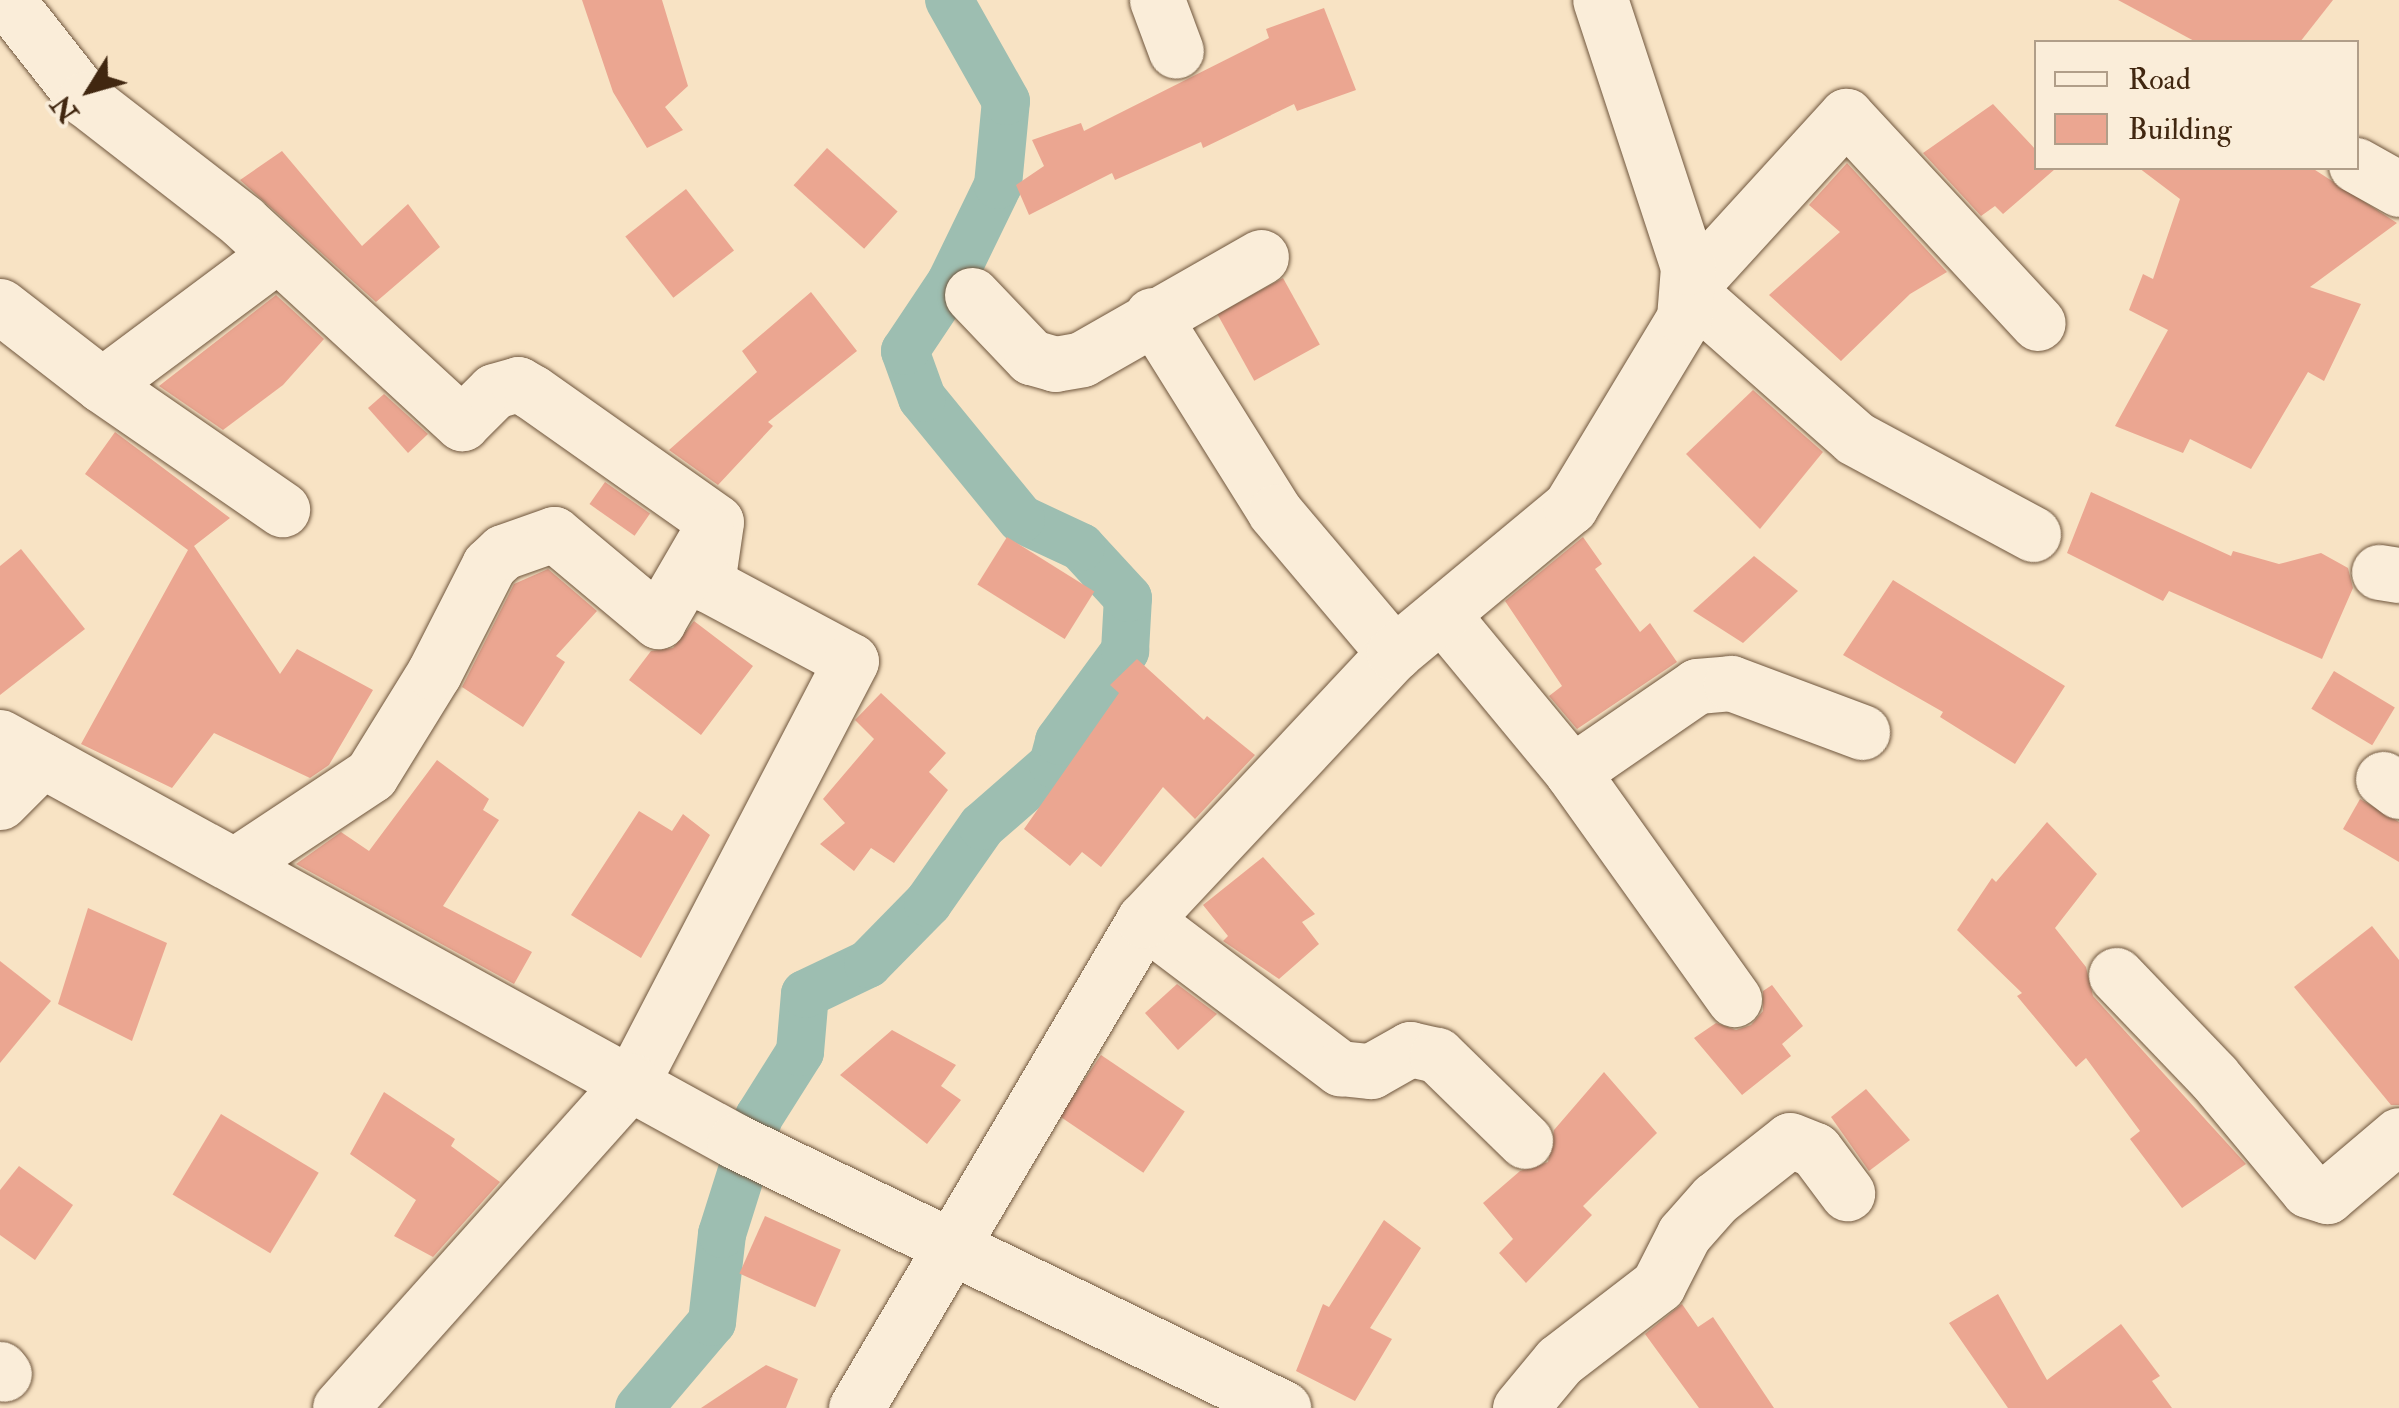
<!DOCTYPE html>
<style>
body{margin:0}
#map{position:relative;width:2399px;height:1408px;overflow:hidden;background:#f8e3c4;font-family:"IM FELL Double Pica",serif}
div>[style]{position:absolute}
[style*='--x']{left:calc(var(--x)*1px);top:calc(var(--y)*1px);width:calc(var(--w)*1px);rotate:calc(var(--a)*1deg)}
.canal>*{height:48px;margin:-24px;padding:0 24px;transform-origin:24px;border-radius:24px;background:#9dbeb1}
.building>*{inset:0;background:#eba691;transform-origin:0 0}
.roads{filter:drop-shadow(0 0 2px #6f563d) drop-shadow(0 0 2px #6f563d)}
.minor>*{height:55px;margin:-27.5px;padding:0 27.5px;transform-origin:27.5px;border-radius:27.5px;background:#faedd9}
span{translate:-50% -50%;white-space:nowrap;text-align:center;line-height:1.15;-webkit-text-stroke:8px #faedd9;paint-order:stroke}
.legend{position:absolute;left:2034px;top:40px;width:325px;height:130px;box-sizing:border-box;background:#faedd9;border:2px solid #b09e89;margin:0;padding:12px 18px;list-style:none;font-size:30px;color:#412710}
.legend li{display:flex;align-items:center;gap:20px;height:50px}
.legend b{width:50px;border:2px solid #b09e89}
.north{position:absolute;left:40px;top:40px;width:100px;height:100px;-webkit-text-stroke:8px #faedd9;paint-order:stroke;rotate:233deg;font-size:28px;font-weight:700;line-height:40px;text-align:center;color:#412710}
.north::after{content:'';display:block;margin:auto;width:35px;height:45px;background:#412710;clip-path:polygon(50% 0,100% 100%,50% 72%,0 100%)}
</style>
<div id="map">
<div class="canal">
<i style="--x:639;--y:1408;--w:113;--a:-49.7"></i>
<i style="--x:712;--y:1322;--w:89;--a:-83.5"></i>
<i style="--x:722;--y:1234;--w:123;--a:-72.5"></i>
<i style="--x:759;--y:1117;--w:77;--a:-57.8"></i>
<i style="--x:800;--y:1052;--w:58;--a:-85.1"></i>
<i style="--x:805;--y:994;--w:70;--a:-25.5"></i>
<i style="--x:868;--y:964;--w:86;--a:-45.5"></i>
<i style="--x:928;--y:903;--w:94;--a:-55"></i>
<i style="--x:982;--y:826;--w:94;--a:-41.1"></i>
<i style="--x:1053;--y:764;--w:24;--a:-75"></i>
<i style="--x:1059;--y:741;--w:112;--a:-53.7"></i>
<i style="--x:1125;--y:651;--w:53;--a:-86.8"></i>
<i style="--x:1128;--y:598;--w:69;--a:-132.7"></i>
<i style="--x:1081;--y:547;--w:66;--a:-155"></i>
<i style="--x:1021;--y:519;--w:156;--a:-129.3"></i>
<i style="--x:922;--y:398;--w:50;--a:-109.9"></i>
<i style="--x:905;--y:351;--w:83;--a:-56.3"></i>
<i style="--x:951;--y:282;--w:108;--a:-64.1"></i>
<i style="--x:998;--y:185;--w:84;--a:-84.6"></i>
<i style="--x:1006;--y:101;--w:116;--a:-119.4"></i>
</div>
<div class="building">
<i style="clip-path:polygon(582px 0,662px 0,688px 86px,665px 107px,683px 130px,647px 148px,613px 92px)"></i>
<i style="clip-path:polygon(2118px 0,2333px 0,2300px 42px,2196px 42px)"></i>
<i style="clip-path:polygon(1324px 8px,1356px 90px,1297px 111px,1294px 104px,1203px 148px,1201px 142px,1115px 180px,1112px 173px,1029px 215px,1016px 185px,1044px 166px,1032px 140px,1081px 123px,1084px 131px,1269px 38px,1266px 29px)"></i>
<i style="clip-path:polygon(1993px 104px,2036px 150px,2036px 168px,2055px 169px,2003px 214px,1995px 206px,1981px 216px,1923px 153px)"></i>
<i style="left:827px;top:148px;width:95px;height:50px;rotate:42deg"></i>
<i style="clip-path:polygon(282px 151px,362px 246px,408px 204px,440px 247px,376px 302px,240px 180px)"></i>
<i style="clip-path:polygon(1847px 163px,1947px 272px,1910px 294px,1841px 361px,1769px 295px,1840px 232px,1809px 205px)"></i>
<i style="clip-path:polygon(2139px 168px,2312px 168px,2397px 223px,2310px 287px,2361px 304px,2324px 381px,2308px 372px,2251px 469px,2190px 439px,2183px 453px,2115px 426px,2168px 330px,2129px 310px,2143px 274px,2153px 279px,2180px 199px)"></i>
<i style="left:686px;top:189px;width:78px;height:77px;rotate:52deg"></i>
<i style="left:1283px;top:278px;width:76px;height:75px;rotate:61deg"></i>
<i style="clip-path:polygon(811px 292px,857px 351px,768px 422px,773px 426px,718px 485px,669px 450px,757px 372px,742px 351px)"></i>
<i style="clip-path:polygon(276px 295px,324px 339px,283px 385px,223px 430px,159px 386px)"></i>
<i style="clip-path:polygon(1753px 390px,1823px 452px,1760px 529px,1686px 454px)"></i>
<i style="clip-path:polygon(384px 394px,428px 434px,408px 453px,368px 408px)"></i>
<i style="clip-path:polygon(115px 432px,230px 518px,194px 546px,280px 674px,297px 649px,373px 690px,329px 765px,310px 778px,214px 733px,172px 788px,81px 744px,188px 550px,85px 474px)"></i>
<i style="left:605px;top:482px;width:55px;height:27px;rotate:35deg"></i>
<i style="clip-path:polygon(2091px 492px,2231px 556px,2233px 551px,2279px 564px,2321px 553px,2348px 568px,2353px 588px,2322px 659px,2169px 591px,2163px 601px,2067px 553px)"></i>
<i style="left:1007px;top:537px;width:103px;height:56px;rotate:32deg"></i>
<i style="clip-path:polygon(1583px 537px,1602px 564px,1595px 569px,1640px 632px,1650px 623px,1677px 662px,1577px 729px,1549px 696px,1562px 686px,1505px 601px)"></i>
<i style="clip-path:polygon(21px 549px,85px 629px,0 695px,0 566px)"></i>
<i style="clip-path:polygon(1754px 556px,1798px 591px,1743px 643px,1693px 611px)"></i>
<i style="clip-path:polygon(548px 569px,597px 611px,556px 656px,565px 662px,523px 727px,462px 687px,514px 584px)"></i>
<i style="clip-path:polygon(1893px 580px,2065px 686px,2015px 764px,1940px 717px,1943px 712px,1843px 655px)"></i>
<i style="clip-path:polygon(694px 621px,753px 666px,701px 735px,629px 680px,651px 651px,673px 648px)"></i>
<i style="clip-path:polygon(1137px 659px,1204px 720px,1207px 716px,1255px 755px,1195px 819px,1163px 787px,1101px 867px,1082px 852px,1070px 866px,1024px 829px,1119px 693px,1110px 685px)"></i>
<i style="left:2334px;top:671px;width:71px;height:44px;rotate:31deg"></i>
<i style="clip-path:polygon(881px 693px,946px 753px,929px 772px,948px 790px,894px 863px,871px 848px,854px 871px,820px 844px,845px 823px,823px 799px,874px 739px,855px 720px)"></i>
<i style="clip-path:polygon(437px 760px,489px 799px,483px 810px,499px 820px,443px 906px,532px 952px,514px 984px,296px 864px,341px 832px,369px 851px)"></i>
<i style="clip-path:polygon(2360px 799px,2399px 822px,2399px 862px,2343px 829px)"></i>
<i style="clip-path:polygon(639px 811px,672px 831px,683px 814px,710px 835px,641px 958px,571px 915px)"></i>
<i style="clip-path:polygon(2047px 822px,2097px 874px,2055px 928px,2086px 967px,2093px 996px,2246px 1164px,2182px 1208px,2130px 1139px,2140px 1131px,2086px 1058px,2076px 1067px,2017px 996px,2022px 993px,1957px 930px,1992px 878px,1996px 882px)"></i>
<i style="clip-path:polygon(1263px 857px,1315px 914px,1302px 922px,1319px 944px,1279px 979px,1223px 941px,1228px 936px,1203px 905px)"></i>
<i style="clip-path:polygon(88px 908px,167px 943px,132px 1041px,58px 1004px)"></i>
<i style="clip-path:polygon(2372px 926px,2399px 960px,2399px 1105px,2391px 1105px,2294px 987px)"></i>
<i style="clip-path:polygon(0 961px,51px 1001px,0 1063px)"></i>
<i style="clip-path:polygon(1177px 984px,1217px 1014px,1178px 1050px,1145px 1013px)"></i>
<i style="clip-path:polygon(1772px 985px,1803px 1026px,1782px 1044px,1791px 1056px,1742px 1095px,1694px 1038px,1716px 1023px,1736px 1030px,1751px 1025px,1763px 1011px,1763px 991px)"></i>
<i style="clip-path:polygon(892px 1030px,956px 1065px,941px 1086px,961px 1100px,927px 1144px,840px 1075px)"></i>
<i style="left:1101px;top:1055px;width:101px;height:74px;rotate:34deg"></i>
<i style="clip-path:polygon(1604px 1072px,1657px 1133px,1583px 1206px,1592px 1215px,1526px 1283px,1499px 1253px,1513px 1239px,1483px 1203px,1520px 1171px,1548px 1162px,1554px 1130px)"></i>
<i style="clip-path:polygon(1866px 1089px,1910px 1140px,1869px 1171px,1831px 1117px)"></i>
<i style="clip-path:polygon(384px 1092px,455px 1139px,451px 1146px,500px 1182px,433px 1257px,394px 1236px,416px 1200px,350px 1154px)"></i>
<i style="left:221px;top:1114px;width:114px;height:94px;rotate:31deg"></i>
<i style="clip-path:polygon(19px 1166px,73px 1205px,35px 1260px,0 1235px,0 1190px)"></i>
<i style="left:765px;top:1216px;width:83px;height:63px;rotate:24deg"></i>
<i style="clip-path:polygon(1384px 1220px,1421px 1248px,1370px 1328px,1392px 1339px,1355px 1401px,1296px 1371px,1323px 1304px,1329px 1307px)"></i>
<i style="clip-path:polygon(1998px 1294px,2047px 1380px,2121px 1324px,2160px 1376px,2152px 1381px,2172px 1408px,2008px 1408px,1949px 1323px)"></i>
<i style="clip-path:polygon(1682px 1304px,1698px 1327px,1713px 1317px,1774px 1408px,1699px 1408px,1645px 1334px)"></i>
<i style="clip-path:polygon(766px 1365px,798px 1379px,786px 1408px,701px 1408px)"></i>
</div>
<div class="roads">
<div class="minor">
<i style="--x:7;--y:0;--w:126;--a:51.8"></i>
<i style="--x:85;--y:99;--w:199;--a:37.8"></i>
<i style="--x:242;--y:221;--w:299;--a:42.6"></i>
<i style="--x:462;--y:423;--w:45;--a:-45"></i>
<i style="--x:494;--y:391;--w:25;--a:-16"></i>
<i style="--x:518;--y:384;--w:16;--a:30"></i>
<i style="--x:532;--y:392;--w:225;--a:35.2"></i>
<i style="--x:716;--y:522;--w:63;--a:98.3"></i>
<i style="--x:707;--y:584;--w:163;--a:28.1"></i>
<i style="--x:851;--y:661;--w:474;--a:117.5"></i>
<i style="--x:632;--y:1081;--w:438;--a:131.8"></i>
<i style="--x:1157;--y:0;--w:54;--a:69.6"></i>
<i style="--x:2356;--y:165;--w:49;--a:29.2"></i>
<i style="--x:972;--y:295;--w:86;--a:46.4"></i>
<i style="--x:1031;--y:357;--w:25;--a:16"></i>
<i style="--x:1055;--y:364;--w:27;--a:-10"></i>
<i style="--x:1082;--y:359;--w:206;--a:-29.7"></i>
<i style="--x:0;--y:306;--w:129;--a:37.8"></i>
<i style="--x:102;--y:385;--w:219;--a:-36.7"></i>
<i style="--x:1152;--y:315;--w:232;--a:58"></i>
<i style="--x:1275;--y:512;--w:185;--a:49.8"></i>
<i style="--x:102;--y:385;--w:219;--a:34.6"></i>
<i style="--x:2033;--y:534;--w:202;--a:-151.7"></i>
<i style="--x:1855;--y:438;--w:224;--a:-138.6"></i>
<i style="--x:1687;--y:290;--w:236;--a:-47.6"></i>
<i style="--x:1846;--y:116;--w:282;--a:47.2"></i>
<i style="--x:2379;--y:572;--w:20;--a:9"></i>
<i style="--x:1444;--y:617;--w:201;--a:50.4"></i>
<i style="--x:1572;--y:772;--w:279;--a:54.5"></i>
<i style="--x:0;--y:737;--w:839;--a:28.8"></i>
<i style="--x:735;--y:1141;--w:610;--a:25.98"></i>
<i style="--x:1572;--y:772;--w:152;--a:-34.5"></i>
<i style="--x:1697;--y:686;--w:34;--a:-5"></i>
<i style="--x:1731;--y:683;--w:140;--a:20.5"></i>
<i style="--x:2383;--y:779;--w:20;--a:37"></i>
<i style="--x:0;--y:802;--w:59;--a:-45"></i>
<i style="--x:235;--y:865;--w:163;--a:-33.5"></i>
<i style="--x:371;--y:775;--w:120;--a:-58.3"></i>
<i style="--x:434;--y:673;--w:121;--a:-63"></i>
<i style="--x:489;--y:565;--w:19;--a:-43"></i>
<i style="--x:503;--y:552;--w:54;--a:-19.4"></i>
<i style="--x:554;--y:534;--w:136;--a:39.9"></i>
<i style="--x:658;--y:621;--w:99;--a:-59.8"></i>
<i style="--x:1144;--y:920;--w:246;--a:37.1"></i>
<i style="--x:1340;--y:1068;--w:31;--a:6"></i>
<i style="--x:1371;--y:1071;--w:45;--a:-29.4"></i>
<i style="--x:1410;--y:1049;--w:28;--a:13"></i>
<i style="--x:1437;--y:1055;--w:123;--a:44.3"></i>
<i style="--x:2116;--y:975;--w:140;--a:46.2"></i>
<i style="--x:2213;--y:1076;--w:148;--a:50.2"></i>
<i style="--x:2308;--y:1190;--w:20;--a:18"></i>
<i style="--x:2327;--y:1196;--w:94;--a:-40.3"></i>
<i style="--x:0;--y:1369;--w:6;--a:51"></i>
<i style="--x:856;--y:1408;--w:567;--a:-59.45"></i>
<i style="--x:1144;--y:920;--w:366;--a:-46.9"></i>
<i style="--x:1394;--y:653;--w:229;--a:-39.7"></i>
<i style="--x:1570;--y:507;--w:221;--a:-58.9"></i>
<i style="--x:1684;--y:318;--w:51;--a:-85.5"></i>
<i style="--x:1688;--y:267;--w:281;--a:-108.2"></i>
<i style="--x:1520;--y:1408;--w:61;--a:-50.3"></i>
<i style="--x:1559;--y:1361;--w:125;--a:-37.5"></i>
<i style="--x:1658;--y:1285;--w:57;--a:-63"></i>
<i style="--x:1684;--y:1234;--w:47;--a:-48.5"></i>
<i style="--x:1715;--y:1199;--w:95;--a:-38.2"></i>
<i style="--x:1790;--y:1140;--w:27;--a:22"></i>
<i style="--x:1815;--y:1150;--w:54;--a:53.3"></i>
</div>
</div>
<ul class="legend">
<li><b style="height:12px;background:#faedd9"></b>Road</li>
<li><b style="height:28px;background:#eba691"></b>Building</li>
</ul>
<div class="north">N</div>
</div>
